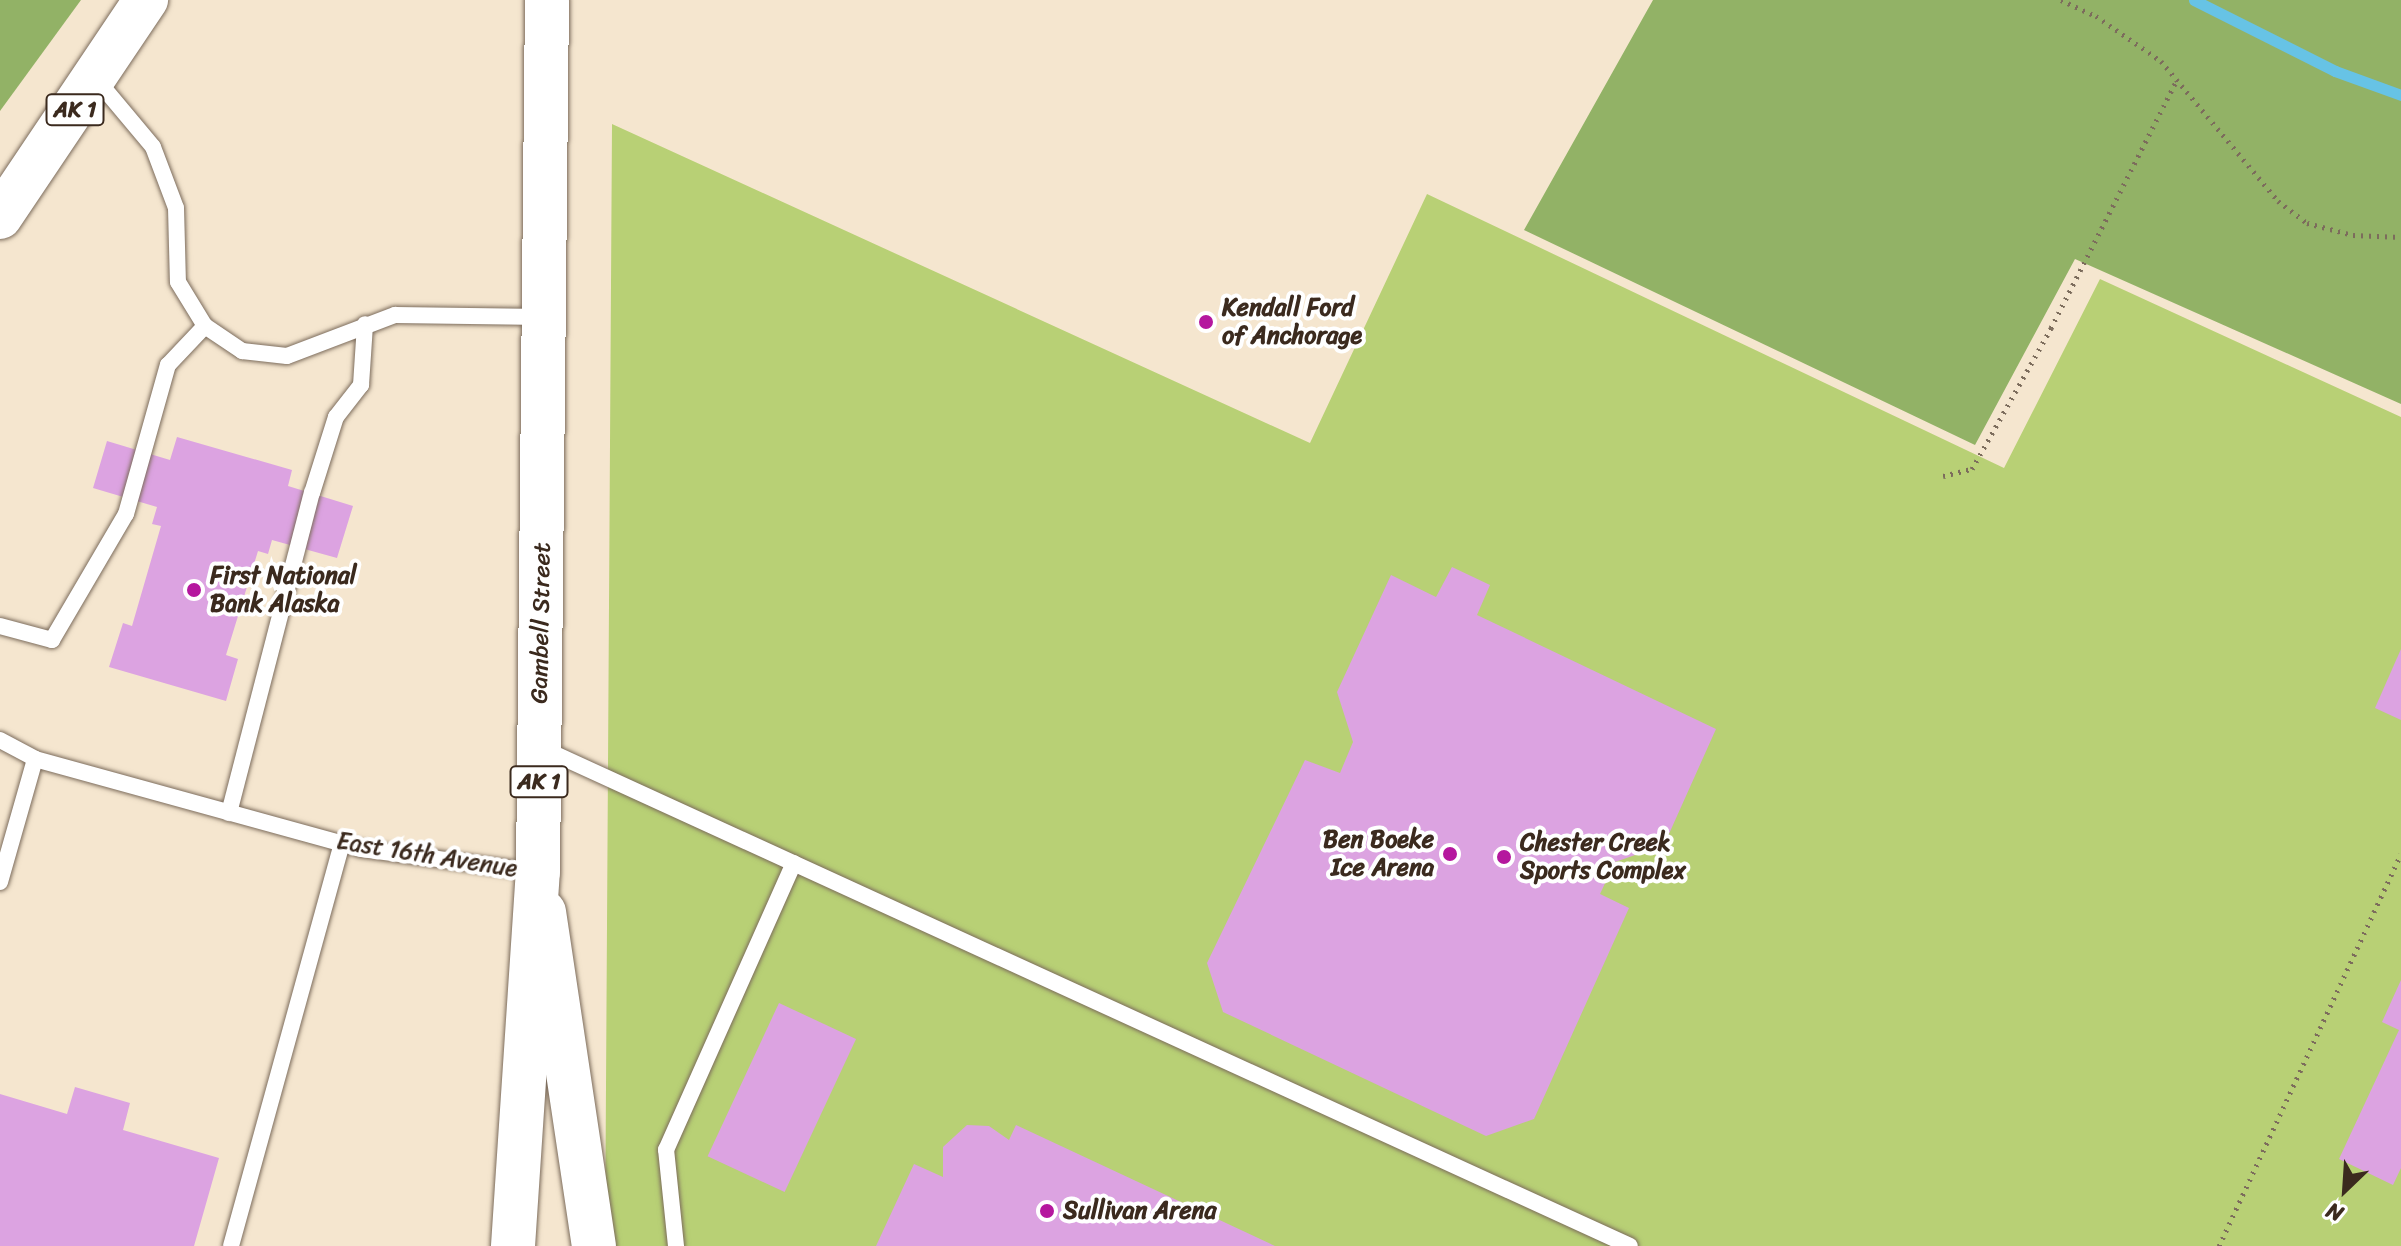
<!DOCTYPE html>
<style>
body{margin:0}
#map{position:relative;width:2401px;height:1246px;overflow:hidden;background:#f5e6cf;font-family:Sriracha,sans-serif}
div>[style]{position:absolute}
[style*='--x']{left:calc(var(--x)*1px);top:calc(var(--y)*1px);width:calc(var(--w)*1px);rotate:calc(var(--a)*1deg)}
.green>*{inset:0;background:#b8d075}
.forest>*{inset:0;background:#92b266}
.stream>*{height:11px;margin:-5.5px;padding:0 5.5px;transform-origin:5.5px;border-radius:5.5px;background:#67c3e5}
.building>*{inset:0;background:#dca3e1;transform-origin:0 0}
.path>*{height:5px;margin-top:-2.5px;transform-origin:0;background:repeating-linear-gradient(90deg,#7c6c5c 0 2px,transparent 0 8px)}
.roads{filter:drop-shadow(0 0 2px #7c6c5c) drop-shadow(0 0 2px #7c6c5c)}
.lane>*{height:16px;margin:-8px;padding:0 8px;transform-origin:8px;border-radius:8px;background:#fff}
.secondary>*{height:44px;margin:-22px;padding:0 22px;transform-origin:22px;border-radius:22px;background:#fff}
.highway>*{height:44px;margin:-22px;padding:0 22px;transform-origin:22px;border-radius:22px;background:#fff}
.dots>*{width:22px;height:22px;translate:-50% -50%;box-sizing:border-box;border:4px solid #fff;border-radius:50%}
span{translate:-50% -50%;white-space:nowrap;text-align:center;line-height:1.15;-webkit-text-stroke:8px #fff;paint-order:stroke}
.shield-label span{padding:2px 6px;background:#fff;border:2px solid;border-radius:6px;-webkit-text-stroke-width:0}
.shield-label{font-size:22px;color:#3b2a1e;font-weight:700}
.poi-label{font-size:24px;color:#3b2a1e;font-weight:700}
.left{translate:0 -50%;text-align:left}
.right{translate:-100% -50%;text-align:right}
.street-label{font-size:24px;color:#3b2a1e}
.north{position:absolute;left:2305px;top:1150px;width:80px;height:80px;-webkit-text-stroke:6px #fff;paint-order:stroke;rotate:205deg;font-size:22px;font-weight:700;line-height:32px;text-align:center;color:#3b2a1e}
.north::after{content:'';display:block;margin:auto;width:28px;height:36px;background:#3b2a1e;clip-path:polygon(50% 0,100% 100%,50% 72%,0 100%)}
</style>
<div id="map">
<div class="green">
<i style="clip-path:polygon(612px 124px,1310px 443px,1427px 194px,2004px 468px,2100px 279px,2401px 417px,2401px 1246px,605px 1246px)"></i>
</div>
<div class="forest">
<i style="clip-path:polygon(0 0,81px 0,0 111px)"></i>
<i style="clip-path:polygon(1653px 0,2401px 0,2401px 404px,2075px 259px,1975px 445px,1524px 230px)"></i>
</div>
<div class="stream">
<i style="--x:2194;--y:0;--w:158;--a:26.7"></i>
<i style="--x:2335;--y:71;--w:70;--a:20"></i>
</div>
<div class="building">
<i style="clip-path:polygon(177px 437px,292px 470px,288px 486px,353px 506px,337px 558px,272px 540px,268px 554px,258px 551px,226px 655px,238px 659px,226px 701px,109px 667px,123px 623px,132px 626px,161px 526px,152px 524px,157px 507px,93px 488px,107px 441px,170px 460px)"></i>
<i style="clip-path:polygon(1452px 567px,1490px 585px,1477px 615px,1716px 729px,1664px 845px,1615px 862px,1600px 894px,1629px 908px,1534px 1119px,1486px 1136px,1223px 1012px,1207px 963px,1305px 760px,1340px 773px,1353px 742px,1337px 692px,1391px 575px,1436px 597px)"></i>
<i style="clip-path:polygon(2401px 649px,2401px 720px,2375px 708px)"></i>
<i style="clip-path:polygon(2401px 980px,2401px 1168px,2393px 1185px,2339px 1159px,2399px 1030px,2382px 1022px)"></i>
<i style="left:779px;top:1003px;width:85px;height:169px;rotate:25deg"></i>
<i style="clip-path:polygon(75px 1087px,130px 1103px,123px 1130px,219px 1158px,194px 1246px,0 1246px,0 1094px,67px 1114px)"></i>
<i style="clip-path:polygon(967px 1125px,989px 1126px,1009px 1140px,1016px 1125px,1275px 1246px,876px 1246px,914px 1164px,943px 1177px,943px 1147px)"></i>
</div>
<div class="path">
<i style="--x:2061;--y:0;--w:38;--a:25"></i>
<i style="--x:2096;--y:16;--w:79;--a:34.7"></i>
<i style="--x:2161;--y:61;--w:182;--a:50.1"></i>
<i style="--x:2278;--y:201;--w:36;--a:37"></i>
<i style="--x:2307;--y:223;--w:48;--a:14.6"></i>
<i style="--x:2353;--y:235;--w:48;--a:2.4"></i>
<i style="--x:1943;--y:476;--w:30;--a:-14"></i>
<i style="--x:1972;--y:469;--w:162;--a:-60.7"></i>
<i style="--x:2051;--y:328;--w:278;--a:-63.1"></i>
<i style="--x:2219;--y:1246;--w:432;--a:-65.1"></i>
</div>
<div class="roads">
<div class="lane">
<i style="--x:97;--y:80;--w:87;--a:50.1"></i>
<i style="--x:153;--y:147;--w:65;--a:69.3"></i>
<i style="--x:176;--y:208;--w:74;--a:88.5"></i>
<i style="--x:178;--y:282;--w:52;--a:58.5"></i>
<i style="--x:205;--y:326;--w:45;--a:34"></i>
<i style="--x:242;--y:351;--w:45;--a:6.3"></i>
<i style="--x:287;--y:356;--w:116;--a:-20.8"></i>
<i style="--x:395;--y:315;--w:149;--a:0.8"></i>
<i style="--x:0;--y:626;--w:54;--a:15.1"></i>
<i style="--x:52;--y:640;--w:146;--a:-59.6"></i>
<i style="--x:126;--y:514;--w:155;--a:-74.3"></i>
<i style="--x:168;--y:365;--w:54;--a:-46.5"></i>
<i style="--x:0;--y:740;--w:40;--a:28"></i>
<i style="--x:35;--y:759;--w:339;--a:15.4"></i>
<i style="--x:362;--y:849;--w:176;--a:7.5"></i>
<i style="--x:544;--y:749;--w:1194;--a:24.59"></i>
<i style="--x:229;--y:813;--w:331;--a:-75.5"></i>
<i style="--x:312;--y:493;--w:80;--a:-72.5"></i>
<i style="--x:336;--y:417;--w:41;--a:-52"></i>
<i style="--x:361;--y:385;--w:61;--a:-86.2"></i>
<i style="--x:0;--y:882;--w:128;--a:-74.1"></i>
<i style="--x:231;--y:1246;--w:417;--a:-74.6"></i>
<i style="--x:676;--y:1246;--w:97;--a:-95.9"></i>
<i style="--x:666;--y:1150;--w:314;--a:-66"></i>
</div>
<div class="secondary">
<i style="--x:544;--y:912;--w:338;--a:81.5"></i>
</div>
<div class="highway">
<i style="--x:0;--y:217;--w:262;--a:-56.1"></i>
<i style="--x:513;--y:1246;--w:375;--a:-86.2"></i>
<i style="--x:538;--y:872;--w:872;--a:-89.41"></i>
</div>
</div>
<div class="dots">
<i style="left:1206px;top:322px;background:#b5179e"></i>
<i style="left:194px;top:590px;background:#b5179e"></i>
<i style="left:1450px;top:854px;background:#b5179e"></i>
<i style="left:1504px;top:857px;background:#b5179e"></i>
<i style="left:1047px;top:1211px;background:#b5179e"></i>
</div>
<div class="shield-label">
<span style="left:75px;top:110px">AK 1</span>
<span style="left:539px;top:782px">AK 1</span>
</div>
<div class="poi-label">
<span class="left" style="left:1222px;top:322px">Kendall Ford<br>of Anchorage</span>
<span class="left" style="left:210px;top:590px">First National<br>Bank Alaska</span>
<span class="right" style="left:1434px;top:854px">Ben Boeke<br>Ice Arena</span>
<span class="left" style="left:1520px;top:857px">Chester Creek<br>Sports Complex</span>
<span class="left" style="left:1063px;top:1211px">Sullivan Arena</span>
</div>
<div class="street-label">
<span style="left:541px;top:623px;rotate:-89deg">Gambell Street</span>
<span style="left:427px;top:855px;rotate:9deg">East 16th Avenue</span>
</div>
<div class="north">N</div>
</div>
